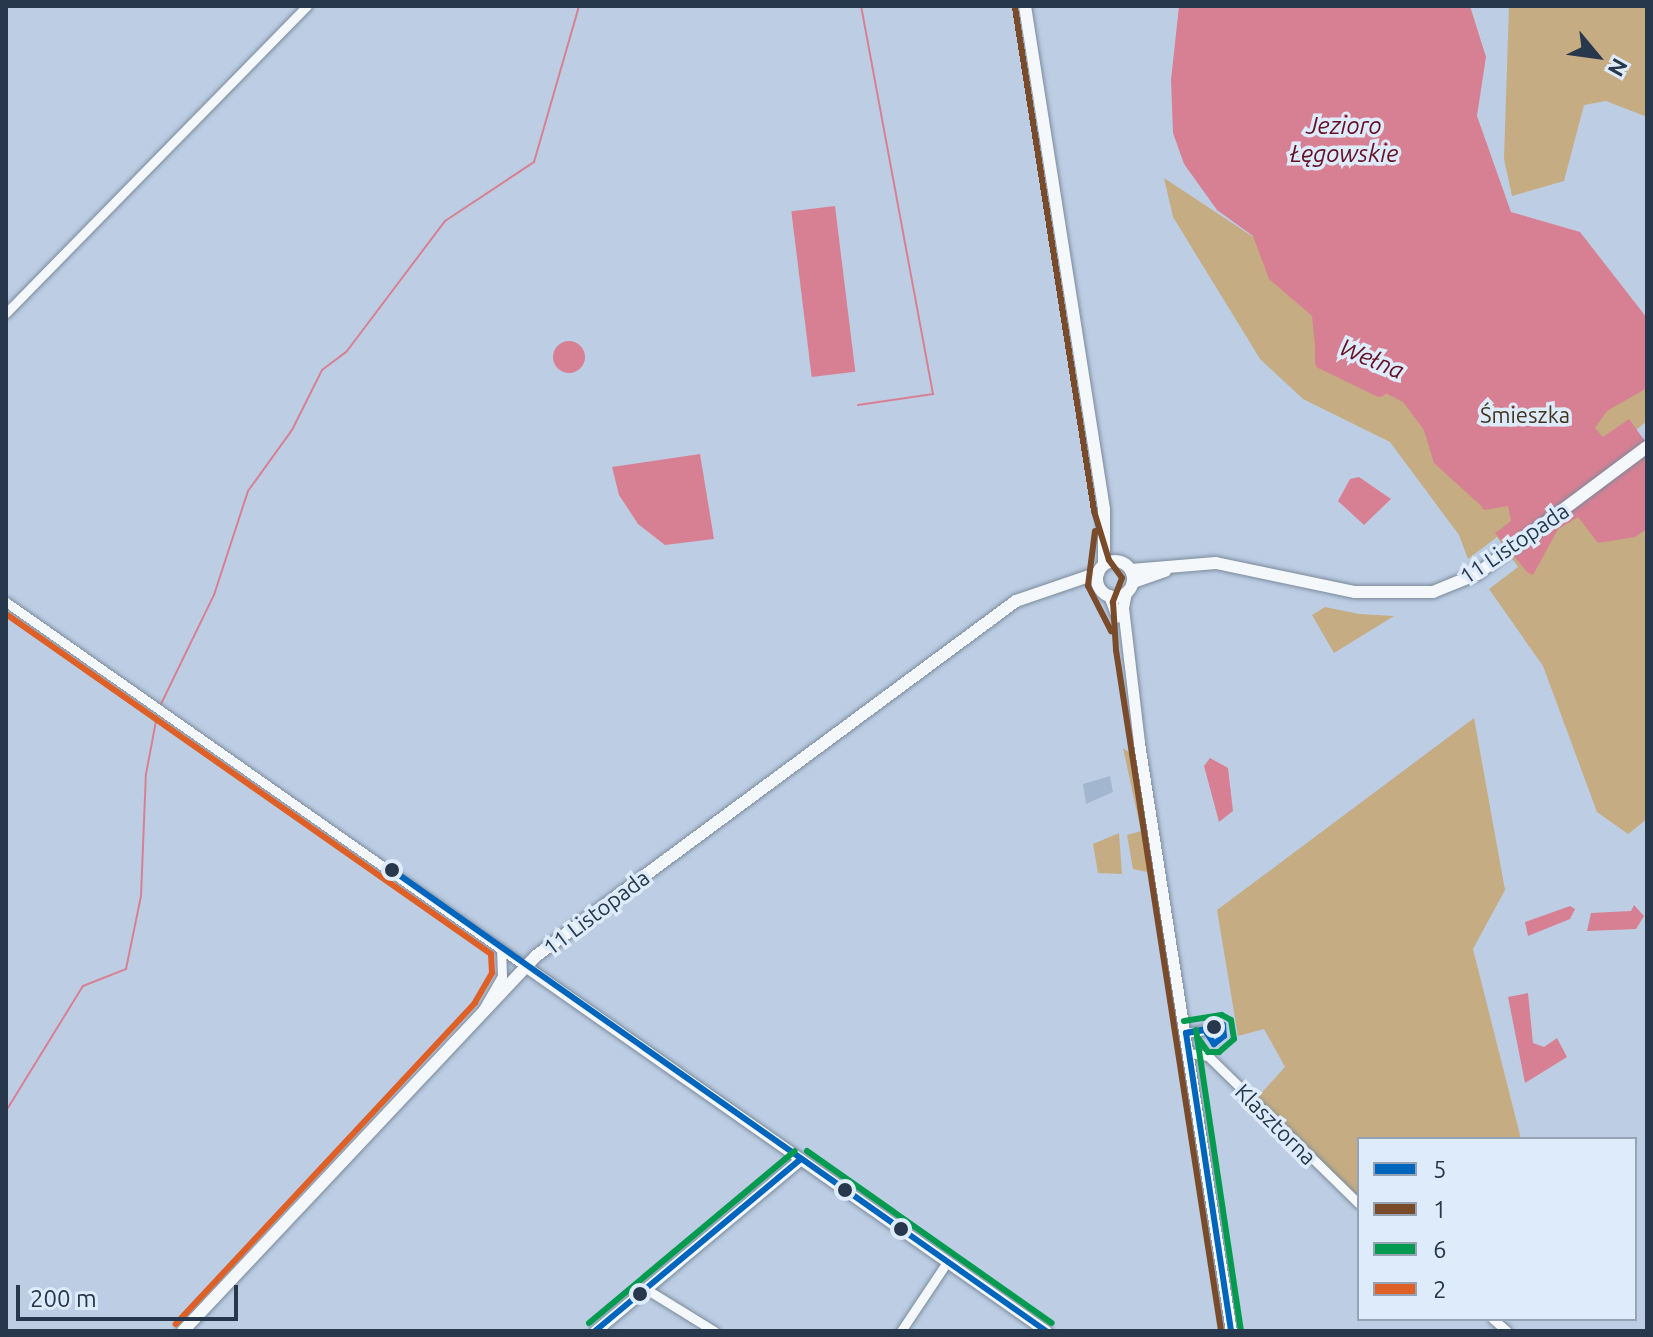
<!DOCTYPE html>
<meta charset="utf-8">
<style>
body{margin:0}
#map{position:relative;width:1653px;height:1337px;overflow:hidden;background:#bdcee4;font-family:Ubuntu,sans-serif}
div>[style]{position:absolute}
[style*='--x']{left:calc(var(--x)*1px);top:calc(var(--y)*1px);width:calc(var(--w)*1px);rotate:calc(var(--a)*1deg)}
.green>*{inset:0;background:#c5ac82}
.water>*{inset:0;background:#d88093;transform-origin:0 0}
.round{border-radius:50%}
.stream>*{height:2px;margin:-1px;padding:0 1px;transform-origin:1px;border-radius:1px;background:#d88093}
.river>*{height:14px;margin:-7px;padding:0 7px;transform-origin:7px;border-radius:7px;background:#d88093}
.building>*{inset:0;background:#a2b6cf}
.roads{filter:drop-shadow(0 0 2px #7b8a9c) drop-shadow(0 0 2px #7b8a9c)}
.minor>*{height:9px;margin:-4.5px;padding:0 4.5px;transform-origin:4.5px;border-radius:4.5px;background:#f5f8fb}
.tertiary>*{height:11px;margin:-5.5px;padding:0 5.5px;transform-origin:5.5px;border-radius:5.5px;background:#f5f8fb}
.secondary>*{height:12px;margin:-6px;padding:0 6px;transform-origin:6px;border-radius:6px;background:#f5f8fb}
.secondary>.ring{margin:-6px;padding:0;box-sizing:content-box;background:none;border:12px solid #f5f8fb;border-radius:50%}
.bus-1>*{height:6px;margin:-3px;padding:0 3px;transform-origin:3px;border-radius:3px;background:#0065bd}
.bus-2>*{height:6px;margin:-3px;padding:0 3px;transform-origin:3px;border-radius:3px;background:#7a4b2a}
.bus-3>*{height:6px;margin:-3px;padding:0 3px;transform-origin:3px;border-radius:3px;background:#049b50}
.bus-4>*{height:6px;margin:-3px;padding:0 3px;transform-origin:3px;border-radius:3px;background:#de6026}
.dots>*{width:22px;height:22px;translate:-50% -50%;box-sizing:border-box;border:4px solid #deebfb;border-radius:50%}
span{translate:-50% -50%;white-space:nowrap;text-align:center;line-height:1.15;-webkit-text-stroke:7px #deebfb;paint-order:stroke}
.park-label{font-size:22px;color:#443521}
.street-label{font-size:22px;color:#27374c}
.water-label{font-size:24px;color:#661023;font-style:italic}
.frame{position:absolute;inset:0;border:8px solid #27374c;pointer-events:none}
.legend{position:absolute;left:1357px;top:1137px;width:280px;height:184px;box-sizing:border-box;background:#deebfb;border:2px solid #95a3b5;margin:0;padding:10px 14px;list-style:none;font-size:24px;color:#27374c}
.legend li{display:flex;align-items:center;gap:16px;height:40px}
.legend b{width:40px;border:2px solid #95a3b5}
.north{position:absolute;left:1557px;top:16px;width:80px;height:80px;-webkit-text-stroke:6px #deebfb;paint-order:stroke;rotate:119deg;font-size:22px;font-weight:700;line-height:32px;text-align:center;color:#27374c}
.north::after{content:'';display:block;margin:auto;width:28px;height:36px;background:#27374c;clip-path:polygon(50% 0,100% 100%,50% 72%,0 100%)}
.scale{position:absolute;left:16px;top:1285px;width:222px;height:36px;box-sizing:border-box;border:4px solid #27374c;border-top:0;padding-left:10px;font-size:24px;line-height:28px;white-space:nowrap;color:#27374c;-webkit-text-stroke:6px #deebfb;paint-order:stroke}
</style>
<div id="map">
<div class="green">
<i style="clip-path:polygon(1509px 6px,1647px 6px,1647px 117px,1606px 101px,1584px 105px,1564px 181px,1512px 196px,1504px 159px)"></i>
<i style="clip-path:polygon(1164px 178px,1267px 246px,1647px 374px,1647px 421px,1636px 430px,1647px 445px,1647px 819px,1628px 834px,1597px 812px,1543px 666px,1489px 589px,1518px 567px,1497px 537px,1468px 559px,1459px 535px,1390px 442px,1303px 399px,1260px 359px,1173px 217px)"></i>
<i style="clip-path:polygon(1325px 607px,1359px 614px,1394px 616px,1334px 653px,1312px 615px)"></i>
<i style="clip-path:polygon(1474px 718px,1505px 890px,1473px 949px,1521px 1139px,1359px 1139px,1359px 1200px,1255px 1100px,1285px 1067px,1264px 1029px,1238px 1036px,1217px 910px)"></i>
<i style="clip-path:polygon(1123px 748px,1130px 753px,1150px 855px,1147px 872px,1133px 869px,1127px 835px,1141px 831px)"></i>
<i style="clip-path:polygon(1119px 833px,1122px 874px,1098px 873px,1093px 844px)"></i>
</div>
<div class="water">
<i style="clip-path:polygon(1179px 6px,1470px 6px,1486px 57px,1477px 116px,1511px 212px,1580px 232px,1647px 318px,1647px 388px,1607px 411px,1595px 428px,1603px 437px,1629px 419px,1647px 444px,1647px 529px,1635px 537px,1598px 543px,1578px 517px,1558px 529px,1533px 575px,1527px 572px,1495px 533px,1511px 521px,1508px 506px,1484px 510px,1403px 402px,1316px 358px,1312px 316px,1269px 279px,1253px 236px,1217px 210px,1184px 164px,1173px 133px,1171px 80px)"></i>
<i style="left:835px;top:206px;width:167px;height:44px;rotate:83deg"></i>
<i class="round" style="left:553px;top:341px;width:32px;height:32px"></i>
<i style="clip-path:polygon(700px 454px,714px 539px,665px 545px,638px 524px,619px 495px,612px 467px)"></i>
<i style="clip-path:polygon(1359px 477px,1391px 499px,1364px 525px,1338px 501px,1350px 479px)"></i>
<i style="clip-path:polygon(1210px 758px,1228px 768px,1233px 811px,1219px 822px,1204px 766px)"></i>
<i style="clip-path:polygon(1634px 905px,1644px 916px,1636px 929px,1587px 931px,1591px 913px,1631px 911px)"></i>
<i style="clip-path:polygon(1570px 906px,1575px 909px,1570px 919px,1528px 936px,1525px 922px)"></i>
<i style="clip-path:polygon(1528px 993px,1533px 1043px,1544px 1047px,1557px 1038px,1567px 1057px,1525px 1083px,1508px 997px)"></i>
</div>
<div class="stream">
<i style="--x:858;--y:405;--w:76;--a:-8.3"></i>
<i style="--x:933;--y:394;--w:395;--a:-100.5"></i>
<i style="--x:161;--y:704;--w:121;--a:-64.1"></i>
<i style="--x:214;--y:595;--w:109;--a:-71.9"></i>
<i style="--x:248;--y:491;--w:75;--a:-54.2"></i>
<i style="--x:292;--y:430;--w:67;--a:-63.4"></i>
<i style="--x:322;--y:370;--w:31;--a:-37"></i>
<i style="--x:347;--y:351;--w:163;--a:-53"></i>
<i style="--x:445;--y:221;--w:107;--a:-33.5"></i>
<i style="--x:534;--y:162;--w:162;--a:-73.9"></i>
<i style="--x:6;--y:1111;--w:147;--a:-58.4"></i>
<i style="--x:83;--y:986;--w:46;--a:-21.6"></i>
<i style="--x:126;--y:969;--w:75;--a:-78.4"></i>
<i style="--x:141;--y:896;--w:122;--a:-87.7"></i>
<i style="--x:146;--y:774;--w:59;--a:-79.3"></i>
</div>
<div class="river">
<i style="--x:1322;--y:344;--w:18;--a:90"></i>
<i style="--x:1322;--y:362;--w:64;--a:25.8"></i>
<i style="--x:1430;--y:426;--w:34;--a:73"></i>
<i style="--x:1440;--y:459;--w:57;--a:42.1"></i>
</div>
<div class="building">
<i style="clip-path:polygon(1110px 776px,1113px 792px,1086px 804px,1083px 784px)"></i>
</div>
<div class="roads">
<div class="minor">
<i style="--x:6;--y:313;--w:430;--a:-45.6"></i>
<i style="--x:6;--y:602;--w:634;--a:35.04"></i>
<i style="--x:483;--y:1009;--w:38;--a:-60"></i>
<i style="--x:502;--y:976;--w:27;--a:-92"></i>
<i style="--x:1186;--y:1033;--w:19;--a:-9"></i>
<i style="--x:1189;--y:1053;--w:19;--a:9"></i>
<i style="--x:1208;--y:1056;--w:211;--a:44.4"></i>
<i style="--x:646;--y:1289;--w:80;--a:31.7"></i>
<i style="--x:1493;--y:1319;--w:18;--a:41"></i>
<i style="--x:901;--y:1331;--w:83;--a:-56.3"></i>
</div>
<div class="tertiary">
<i style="--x:1126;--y:592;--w:16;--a:101"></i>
<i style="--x:1123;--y:608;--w:136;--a:83.2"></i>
<i style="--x:1139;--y:743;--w:595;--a:81.11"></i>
<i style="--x:1109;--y:595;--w:23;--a:70"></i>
<i style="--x:525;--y:966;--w:636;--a:35.01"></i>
<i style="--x:595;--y:1331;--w:268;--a:-39.9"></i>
</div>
<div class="secondary">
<i style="--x:1025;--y:6;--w:509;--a:81.07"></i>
<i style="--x:1104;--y:509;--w:55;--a:90"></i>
<i class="ring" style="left:1097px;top:561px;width:24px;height:24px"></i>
<i style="--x:1131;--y:570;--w:85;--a:-4.7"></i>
<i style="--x:1216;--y:563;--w:142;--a:11.8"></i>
<i style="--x:1355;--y:592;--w:78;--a:0"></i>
<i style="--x:1433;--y:592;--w:48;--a:-22.2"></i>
<i style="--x:1477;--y:574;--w:212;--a:-36.8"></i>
<i style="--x:1133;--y:582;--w:34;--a:-19"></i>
<i style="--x:183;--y:1331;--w:515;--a:-46.73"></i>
<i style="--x:536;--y:956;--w:597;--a:-36.49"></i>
<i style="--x:1016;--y:601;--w:87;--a:-18.9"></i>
</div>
</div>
<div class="bus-1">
<i style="--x:392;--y:870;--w:800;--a:35.18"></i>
<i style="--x:1223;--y:1025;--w:11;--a:85"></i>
<i style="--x:1224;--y:1036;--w:13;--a:141"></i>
<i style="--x:1214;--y:1044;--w:17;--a:-123"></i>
<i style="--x:1205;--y:1030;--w:19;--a:171"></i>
<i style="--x:1186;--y:1033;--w:38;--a:-12"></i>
<i style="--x:1186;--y:1033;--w:301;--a:81.4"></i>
<i style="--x:595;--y:1331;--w:268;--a:-39.9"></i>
</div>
<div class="bus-2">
<i style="--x:1015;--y:8;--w:509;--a:81.07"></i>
<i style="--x:1094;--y:511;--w:51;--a:73"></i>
<i style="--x:1109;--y:560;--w:22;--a:54"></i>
<i style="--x:1122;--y:578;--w:26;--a:111"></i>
<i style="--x:1113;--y:602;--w:48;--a:86.4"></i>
<i style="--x:1116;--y:650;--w:689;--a:81.23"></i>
<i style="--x:1095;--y:531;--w:55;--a:97.3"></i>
<i style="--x:1088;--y:586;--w:51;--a:62.9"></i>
</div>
<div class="bus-3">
<i style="--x:1184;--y:1021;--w:38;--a:-9"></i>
<i style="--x:1222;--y:1015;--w:10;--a:29"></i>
<i style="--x:1231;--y:1020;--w:19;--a:81"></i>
<i style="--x:1234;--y:1039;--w:20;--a:139"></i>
<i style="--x:1219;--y:1052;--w:11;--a:180"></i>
<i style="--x:1208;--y:1052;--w:16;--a:-125"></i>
<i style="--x:1196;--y:1030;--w:303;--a:81.5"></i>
<i style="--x:807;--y:1151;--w:299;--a:35.1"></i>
<i style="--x:589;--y:1323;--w:268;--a:-39.9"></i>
</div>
<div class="bus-4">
<i style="--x:6;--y:614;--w:592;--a:35.03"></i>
<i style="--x:491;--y:954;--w:19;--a:87"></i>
<i style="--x:492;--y:973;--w:34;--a:120"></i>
<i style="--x:475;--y:1003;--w:439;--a:133"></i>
</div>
<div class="dots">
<i style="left:392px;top:870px;background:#27374c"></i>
<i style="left:1214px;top:1027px;background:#27374c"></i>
<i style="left:845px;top:1190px;background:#27374c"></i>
<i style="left:901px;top:1229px;background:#27374c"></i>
<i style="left:640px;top:1294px;background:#27374c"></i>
</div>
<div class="park-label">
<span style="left:1525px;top:415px">Śmieszka</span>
</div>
<div class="street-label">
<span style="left:1514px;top:543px;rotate:-34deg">11 Listopada</span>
<span style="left:596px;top:912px;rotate:-37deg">11 Listopada</span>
<span style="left:1276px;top:1124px;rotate:45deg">Klasztorna</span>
</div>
<div class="water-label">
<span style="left:1344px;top:140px">Jezioro<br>Łęgowskie</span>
<span style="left:1372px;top:359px;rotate:23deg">Wełna</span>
</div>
<div class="frame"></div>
<ul class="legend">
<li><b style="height:10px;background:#0065bd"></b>5</li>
<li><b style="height:10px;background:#7a4b2a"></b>1</li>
<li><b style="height:10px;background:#049b50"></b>6</li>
<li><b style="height:10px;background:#de6026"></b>2</li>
</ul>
<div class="north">N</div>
<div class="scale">200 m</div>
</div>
